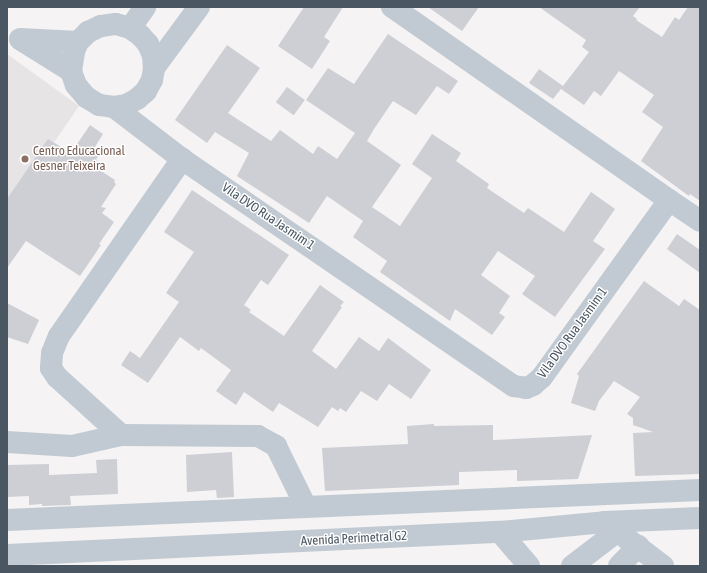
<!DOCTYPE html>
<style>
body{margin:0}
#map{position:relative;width:707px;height:573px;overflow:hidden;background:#f5f3f3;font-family:"Asap Condensed",sans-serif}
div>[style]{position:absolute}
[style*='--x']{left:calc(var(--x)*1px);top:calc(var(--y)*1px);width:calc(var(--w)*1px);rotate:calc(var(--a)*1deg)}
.education>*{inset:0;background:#e6e4e5}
.building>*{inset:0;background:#cdcfd5;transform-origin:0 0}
.minor>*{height:22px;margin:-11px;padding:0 11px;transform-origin:11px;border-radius:11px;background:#c1cad2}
.dots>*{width:11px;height:11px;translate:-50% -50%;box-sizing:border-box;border:2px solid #fff;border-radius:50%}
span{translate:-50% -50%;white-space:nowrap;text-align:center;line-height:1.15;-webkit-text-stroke:3px #fff;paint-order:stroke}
.education-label{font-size:13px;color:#785e54}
.left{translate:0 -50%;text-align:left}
.street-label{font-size:13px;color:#4a5661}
.frame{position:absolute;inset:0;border:8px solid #4a5661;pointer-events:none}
</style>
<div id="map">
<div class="education">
<i style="clip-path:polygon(7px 54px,79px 106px,7px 211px)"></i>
</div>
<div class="building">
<i style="clip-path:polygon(304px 7px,343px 7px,324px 37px,330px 41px,312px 69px,278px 46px)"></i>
<i style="clip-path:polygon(428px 7px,479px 7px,462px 31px)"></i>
<i style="clip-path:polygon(539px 7px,640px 7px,633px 16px,637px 19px,636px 20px,662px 37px,675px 17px,679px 20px,688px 7px,700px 7px,700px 201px,690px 194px,689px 196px,641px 161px,663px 127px,642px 112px,654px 95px,619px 71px,601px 96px,594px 91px,584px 105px,561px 89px,553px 99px,529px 83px,539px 69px,563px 86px,589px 52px,582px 47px,586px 40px)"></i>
<i style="clip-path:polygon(388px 34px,458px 81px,449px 94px,437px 86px,416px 115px,393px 101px,374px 129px,367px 141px,401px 165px,372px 207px,400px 226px,432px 178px,412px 164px,432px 134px,461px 153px,456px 161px,489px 184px,487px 188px,524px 213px,528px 208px,564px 232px,591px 192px,615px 209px,593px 241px,605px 249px,555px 317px,522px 294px,535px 276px,498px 251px,481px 275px,510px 296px,499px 313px,505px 317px,492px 335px,455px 309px,450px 321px,380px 272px,387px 261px,353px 237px,363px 221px,327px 196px,309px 223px,237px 176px,249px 153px,215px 132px,207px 143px,175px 120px,227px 45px,260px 68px,228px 113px,271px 141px,280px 130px,313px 154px,318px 146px,337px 159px,355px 133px,306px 100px,328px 68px,354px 84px)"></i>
<i style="left:287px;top:87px;width:22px;height:19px;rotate:36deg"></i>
<i style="clip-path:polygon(90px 125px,103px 134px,93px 150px,99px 154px,96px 160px,99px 162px,95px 167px,115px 180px,114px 182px,116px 184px,101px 207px,106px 208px,102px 213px,114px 222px,99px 244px,101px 245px,80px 276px,26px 241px,7px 268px,7px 199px,48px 139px,71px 153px)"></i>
<i style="clip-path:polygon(192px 190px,289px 255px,268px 285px,261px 280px,244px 305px,251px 310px,249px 312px,284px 336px,320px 285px,344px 302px,340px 306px,342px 307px,312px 351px,336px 369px,359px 337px,379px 351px,388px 338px,431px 370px,411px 399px,389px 384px,377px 401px,361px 391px,346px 412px,340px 408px,338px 411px,332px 407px,318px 427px,279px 403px,273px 412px,244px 392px,236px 405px,216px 391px,231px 370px,201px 348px,199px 351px,180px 337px,148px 383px,121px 365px,130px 351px,140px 358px,179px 302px,166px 293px,194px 252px,164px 232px)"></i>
<i style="clip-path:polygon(677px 234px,700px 250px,700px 273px,667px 249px)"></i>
<i style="clip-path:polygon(644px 281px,679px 306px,684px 299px,700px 310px,700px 474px,635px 476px,633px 433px,653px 432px,633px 425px,633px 418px,627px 414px,640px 397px,614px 381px,599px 401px,595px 411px,571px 403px,579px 376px,577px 374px)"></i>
<i style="clip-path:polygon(7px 303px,39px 320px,28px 344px,7px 337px)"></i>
<i style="clip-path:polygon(434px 424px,434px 426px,493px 425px,493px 440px,592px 435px,578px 479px,517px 481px,517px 470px,459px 472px,459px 485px,325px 491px,322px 448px,408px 444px,407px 426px)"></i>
<i style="clip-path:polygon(232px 452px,234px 497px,217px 498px,216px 490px,187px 492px,186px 455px)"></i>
<i style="clip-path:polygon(117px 459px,118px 494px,70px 496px,71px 505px,42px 506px,42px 504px,29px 505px,29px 496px,7px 497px,7px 465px,49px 464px,49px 475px,97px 473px,96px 460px)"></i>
</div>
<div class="minor">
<i style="--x:130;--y:28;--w:26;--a:-54"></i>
<i style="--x:20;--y:39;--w:58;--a:3"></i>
<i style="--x:78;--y:42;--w:14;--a:-45"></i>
<i style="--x:88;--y:32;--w:14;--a:-25"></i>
<i style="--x:101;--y:26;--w:15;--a:-8"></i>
<i style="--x:116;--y:24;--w:15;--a:16"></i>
<i style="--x:130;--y:28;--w:12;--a:35"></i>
<i style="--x:140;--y:35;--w:12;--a:48"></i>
<i style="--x:148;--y:44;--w:12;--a:66"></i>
<i style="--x:153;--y:55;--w:13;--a:86"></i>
<i style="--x:154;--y:68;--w:12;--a:99"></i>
<i style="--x:152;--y:80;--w:13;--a:119"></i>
<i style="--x:146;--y:91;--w:12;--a:138"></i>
<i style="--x:137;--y:99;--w:13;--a:151"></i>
<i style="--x:126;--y:105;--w:12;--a:171"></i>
<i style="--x:114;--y:107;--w:15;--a:-172"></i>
<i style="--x:99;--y:105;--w:15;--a:-148"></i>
<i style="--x:86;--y:97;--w:16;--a:-130"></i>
<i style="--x:76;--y:85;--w:15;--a:-110"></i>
<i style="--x:71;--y:71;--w:20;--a:-81"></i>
<i style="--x:74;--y:51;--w:10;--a:-66"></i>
<i style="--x:21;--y:40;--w:59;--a:31.8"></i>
<i style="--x:154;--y:68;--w:76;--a:-53.6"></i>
<i style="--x:114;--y:107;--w:86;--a:37.4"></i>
<i style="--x:182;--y:159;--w:402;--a:34.4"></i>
<i style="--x:514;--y:386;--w:12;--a:9"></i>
<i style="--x:526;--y:388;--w:8;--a:-23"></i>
<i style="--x:533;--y:385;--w:12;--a:-42"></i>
<i style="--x:542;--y:377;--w:218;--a:-54.3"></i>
<i style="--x:669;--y:200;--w:338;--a:-145.1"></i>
<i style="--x:669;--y:200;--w:37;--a:34"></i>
<i style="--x:121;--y:435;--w:86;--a:-137.8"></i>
<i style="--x:57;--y:377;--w:11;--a:-124"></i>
<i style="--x:51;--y:368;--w:15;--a:-86"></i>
<i style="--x:52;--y:353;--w:18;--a:-68"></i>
<i style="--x:59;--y:336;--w:216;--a:-55.2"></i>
<i style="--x:7;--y:442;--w:65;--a:3.5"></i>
<i style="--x:72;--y:446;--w:50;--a:-12.7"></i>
<i style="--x:121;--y:435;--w:137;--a:0.4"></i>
<i style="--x:258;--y:436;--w:21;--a:29"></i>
<i style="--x:276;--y:446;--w:68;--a:63.8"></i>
<i style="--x:7;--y:520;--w:694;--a:-2.48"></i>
<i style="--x:605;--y:522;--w:73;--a:37.2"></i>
<i style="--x:500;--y:532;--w:45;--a:49.5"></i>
<i style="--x:7;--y:555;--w:494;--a:-2.7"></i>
<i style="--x:500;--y:532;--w:105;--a:-5.4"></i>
<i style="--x:605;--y:522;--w:95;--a:-2.4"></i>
<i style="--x:572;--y:566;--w:58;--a:-37.3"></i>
<i style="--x:619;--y:566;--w:28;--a:-46"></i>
</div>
<div class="dots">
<i style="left:25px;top:159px;background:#8d6e63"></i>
</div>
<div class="education-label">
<span class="left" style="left:33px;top:159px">Centro Educacional<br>Gesner Teixeira</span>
</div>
<div class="street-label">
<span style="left:268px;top:217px;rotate:34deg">Vila DVO Rua Jasmim 1</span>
<span style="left:573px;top:333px;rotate:-54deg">Vila DVO Rua Jasmim 1</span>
<span style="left:354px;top:539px;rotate:-3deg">Avenida Perimetral G2</span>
</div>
<div class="frame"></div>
</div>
